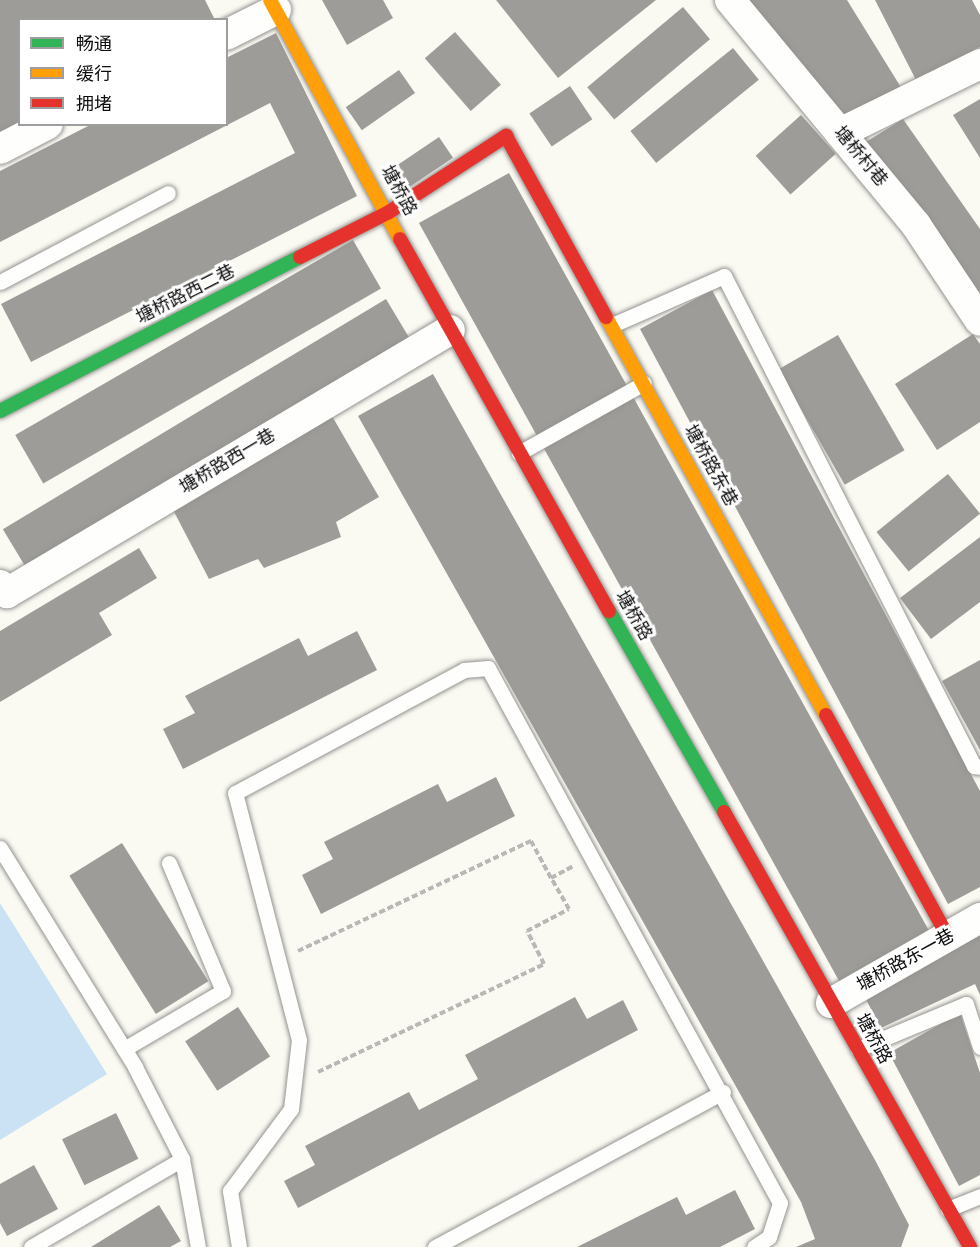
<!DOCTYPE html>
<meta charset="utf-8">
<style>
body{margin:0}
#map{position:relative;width:980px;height:1247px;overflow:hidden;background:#faf9f2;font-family:Spectral,"Noto Sans SC",serif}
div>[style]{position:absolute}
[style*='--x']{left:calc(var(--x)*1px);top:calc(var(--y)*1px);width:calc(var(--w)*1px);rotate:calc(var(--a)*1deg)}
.water>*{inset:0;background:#cae2f3}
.building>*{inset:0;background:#9e9c98;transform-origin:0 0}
.path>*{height:4px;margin-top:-2px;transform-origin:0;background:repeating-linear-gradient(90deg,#b8b8b6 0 6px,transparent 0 9px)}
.roads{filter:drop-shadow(0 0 2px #949390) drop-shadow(0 0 2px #949390)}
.lane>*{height:15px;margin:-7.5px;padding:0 7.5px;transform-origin:7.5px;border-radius:7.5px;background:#fefefd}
.street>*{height:30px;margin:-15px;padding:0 15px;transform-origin:15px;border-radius:15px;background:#fefefd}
.fast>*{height:14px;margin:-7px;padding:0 7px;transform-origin:7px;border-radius:7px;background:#30b455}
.slow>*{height:14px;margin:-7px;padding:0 7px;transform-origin:7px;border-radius:7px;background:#ff9f0a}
.jam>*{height:14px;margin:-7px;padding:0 7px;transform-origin:7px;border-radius:7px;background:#e5322d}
span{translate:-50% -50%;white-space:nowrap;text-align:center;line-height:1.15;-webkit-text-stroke:6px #fff;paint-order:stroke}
.street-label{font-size:18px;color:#0d0d0d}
.legend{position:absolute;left:18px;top:18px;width:210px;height:108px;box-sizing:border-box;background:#fff;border:2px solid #9e9e9e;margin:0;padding:8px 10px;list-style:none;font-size:18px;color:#0d0d0d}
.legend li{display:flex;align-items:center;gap:12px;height:30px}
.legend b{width:30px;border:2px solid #9e9e9e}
</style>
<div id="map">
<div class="water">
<i style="clip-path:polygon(0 903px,107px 1074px,0 1140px)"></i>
</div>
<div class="building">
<i style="clip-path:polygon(0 0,205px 0,215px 20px,20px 20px,20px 126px,0 137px)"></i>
<i style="clip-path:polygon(322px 0,383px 0,393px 18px,347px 45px)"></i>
<i style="clip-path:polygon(496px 0,656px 0,558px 78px)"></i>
<i style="clip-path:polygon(745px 0,847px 0,902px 89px,847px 121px)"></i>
<i style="clip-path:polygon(875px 0,972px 0,980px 15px,980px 47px,916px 80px)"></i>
<i style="left:683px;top:7px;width:42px;height:125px;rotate:50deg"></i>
<i style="left:455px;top:32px;width:70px;height:40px;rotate:49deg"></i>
<i style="clip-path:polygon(276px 33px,357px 196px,31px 362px,1px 304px,295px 153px,270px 103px,0 242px,0 171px,92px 124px,226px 124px,226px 58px)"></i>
<i style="left:733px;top:48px;width:41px;height:132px;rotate:51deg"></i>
<i style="left:399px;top:70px;width:28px;height:65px;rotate:55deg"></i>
<i style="left:570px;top:86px;width:40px;height:49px;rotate:56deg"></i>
<i style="clip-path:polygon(980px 99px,980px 158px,953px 115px)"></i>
<i style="left:801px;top:115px;width:52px;height:61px;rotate:48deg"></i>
<i style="clip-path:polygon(903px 119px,980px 229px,980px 295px,861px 145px)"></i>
<i style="left:439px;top:137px;width:25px;height:70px;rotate:56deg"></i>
<i style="left:509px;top:173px;width:869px;height:103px;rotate:61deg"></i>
<i style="left:353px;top:240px;width:56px;height:390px;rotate:60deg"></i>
<i style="clip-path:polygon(712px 290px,980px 791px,980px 887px,948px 904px,640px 329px)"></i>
<i style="left:386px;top:299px;width:48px;height:447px;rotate:59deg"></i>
<i style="clip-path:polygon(973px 334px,980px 344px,980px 422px,937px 450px,895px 384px)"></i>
<i style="left:838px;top:335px;width:133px;height:69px;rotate:60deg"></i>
<i style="clip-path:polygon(433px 374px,875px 1160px,909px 1225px,901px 1247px,796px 1247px,815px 1239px,801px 1202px,358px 416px)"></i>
<i style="clip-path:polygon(332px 416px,379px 497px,336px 522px,341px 537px,264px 568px,258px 559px,209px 579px,171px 506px)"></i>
<i style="left:948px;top:474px;width:51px;height:92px;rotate:51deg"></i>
<i style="clip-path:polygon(980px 537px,980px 602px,931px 639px,900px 598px)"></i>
<i style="clip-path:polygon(139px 548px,157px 578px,99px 613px,112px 635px,0 702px,0 631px)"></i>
<i style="clip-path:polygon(357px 631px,377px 670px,183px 769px,163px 729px,195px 713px,185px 696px,299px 638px,308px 656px)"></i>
<i style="clip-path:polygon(980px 660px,980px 750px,942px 681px)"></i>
<i style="clip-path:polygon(496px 777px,515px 816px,321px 914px,302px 875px,333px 859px,324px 842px,438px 784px,447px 802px)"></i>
<i style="left:122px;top:843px;width:163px;height:62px;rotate:58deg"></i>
<i style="clip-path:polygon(980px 933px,980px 995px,975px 984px,881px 1028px,862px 992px)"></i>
<i style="clip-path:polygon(575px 997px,587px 1019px,623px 1000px,638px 1030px,298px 1208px,284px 1181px,315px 1165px,305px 1146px,409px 1092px,419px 1110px,478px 1079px,465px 1055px)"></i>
<i style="left:238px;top:1007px;width:59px;height:63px;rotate:57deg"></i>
<i style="clip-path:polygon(960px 1013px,980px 1073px,980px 1175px,959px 1186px,889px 1053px)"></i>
<i style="left:116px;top:1113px;width:51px;height:60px;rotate:64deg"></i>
<i style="clip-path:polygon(34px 1165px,58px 1209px,7px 1236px,0 1223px,0 1184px)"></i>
<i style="clip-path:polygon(735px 1190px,755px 1229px,720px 1247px,577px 1247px,677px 1197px,686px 1215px)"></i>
<i style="clip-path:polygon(159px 1205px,181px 1241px,170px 1247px,91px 1247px)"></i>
</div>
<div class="path">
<i style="--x:298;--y:951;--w:258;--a:-25.3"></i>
<i style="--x:531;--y:841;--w:42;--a:61.6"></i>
<i style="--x:318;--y:1072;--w:250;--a:-25.5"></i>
<i style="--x:544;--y:964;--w:37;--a:-117"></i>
<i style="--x:527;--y:931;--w:47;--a:-27.6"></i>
<i style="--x:569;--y:909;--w:36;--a:-120"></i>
<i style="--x:551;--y:878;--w:26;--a:-28"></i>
</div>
<div class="roads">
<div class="lane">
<i style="--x:0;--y:282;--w:190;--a:-27.9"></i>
<i style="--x:612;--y:325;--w:122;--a:-23.6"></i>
<i style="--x:724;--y:276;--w:550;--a:62.97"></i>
<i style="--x:974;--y:766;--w:6;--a:9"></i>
<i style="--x:519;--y:453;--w:143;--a:-29.2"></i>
<i style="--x:0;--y:848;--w:257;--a:58.3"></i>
<i style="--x:135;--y:1067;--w:103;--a:62.9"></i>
<i style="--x:182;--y:1159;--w:89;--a:79.7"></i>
<i style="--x:124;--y:1049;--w:115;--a:-30.4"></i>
<i style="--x:223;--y:991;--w:139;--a:-112.9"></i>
<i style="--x:858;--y:1049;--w:117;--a:-22.6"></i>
<i style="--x:966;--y:1004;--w:45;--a:72"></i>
<i style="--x:948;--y:1209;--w:35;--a:-22"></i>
<i style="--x:31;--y:1247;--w:175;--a:-30.2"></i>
<i style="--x:239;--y:1247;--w:57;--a:-99.1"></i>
<i style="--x:230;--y:1191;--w:102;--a:-53.4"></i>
<i style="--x:291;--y:1109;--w:69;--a:-83.4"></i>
<i style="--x:299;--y:1040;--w:255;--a:-104.5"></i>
<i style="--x:235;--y:793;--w:260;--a:-28.2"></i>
<i style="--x:464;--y:670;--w:24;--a:-5"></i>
<i style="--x:488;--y:668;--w:609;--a:61.37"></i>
<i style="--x:780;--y:1203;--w:36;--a:108"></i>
<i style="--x:769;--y:1237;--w:18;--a:146"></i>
<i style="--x:435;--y:1247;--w:327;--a:-28.3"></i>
</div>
<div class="street">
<i style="--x:730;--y:0;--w:292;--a:50.4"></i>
<i style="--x:916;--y:225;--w:115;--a:56.3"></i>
<i style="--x:226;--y:35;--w:56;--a:-26.6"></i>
<i style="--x:840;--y:133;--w:156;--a:-26.2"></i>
<i style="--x:0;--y:149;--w:54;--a:-27.5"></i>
<i style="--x:0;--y:585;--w:11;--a:49"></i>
<i style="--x:7;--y:593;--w:515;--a:-30.7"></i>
<i style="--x:831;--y:1003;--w:172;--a:-29.7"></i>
</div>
<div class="fast">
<i style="--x:0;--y:411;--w:337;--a:-27.2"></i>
<i style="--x:609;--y:611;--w:232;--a:60.2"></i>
</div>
<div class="slow">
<i style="--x:270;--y:0;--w:272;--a:61.5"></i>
<i style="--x:606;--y:317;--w:455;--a:61.1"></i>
</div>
<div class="jam">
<i style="--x:400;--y:239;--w:427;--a:60.7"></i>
<i style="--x:300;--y:257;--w:100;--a:-26.8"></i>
<i style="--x:389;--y:212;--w:140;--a:-33"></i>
<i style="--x:506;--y:136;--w:207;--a:61.1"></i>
<i style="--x:826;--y:715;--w:253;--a:61.2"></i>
<i style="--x:724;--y:812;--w:500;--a:60.5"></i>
</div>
</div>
<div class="street-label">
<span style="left:860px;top:157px;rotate:50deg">塘桥村巷</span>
<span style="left:398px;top:191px;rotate:61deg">塘桥路</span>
<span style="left:186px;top:295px;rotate:-27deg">塘桥路西二巷</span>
<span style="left:228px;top:462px;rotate:-31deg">塘桥路西一巷</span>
<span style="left:710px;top:466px;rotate:61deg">塘桥路东巷</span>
<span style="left:633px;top:616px;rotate:60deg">塘桥路</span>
<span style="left:906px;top:961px;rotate:-29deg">塘桥路东一巷</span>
<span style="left:873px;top:1039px;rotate:61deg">塘桥路</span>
</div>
<ul class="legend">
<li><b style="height:8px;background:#30b455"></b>畅通</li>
<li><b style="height:8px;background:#ff9f0a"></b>缓行</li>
<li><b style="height:8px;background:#e5322d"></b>拥堵</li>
</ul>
</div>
